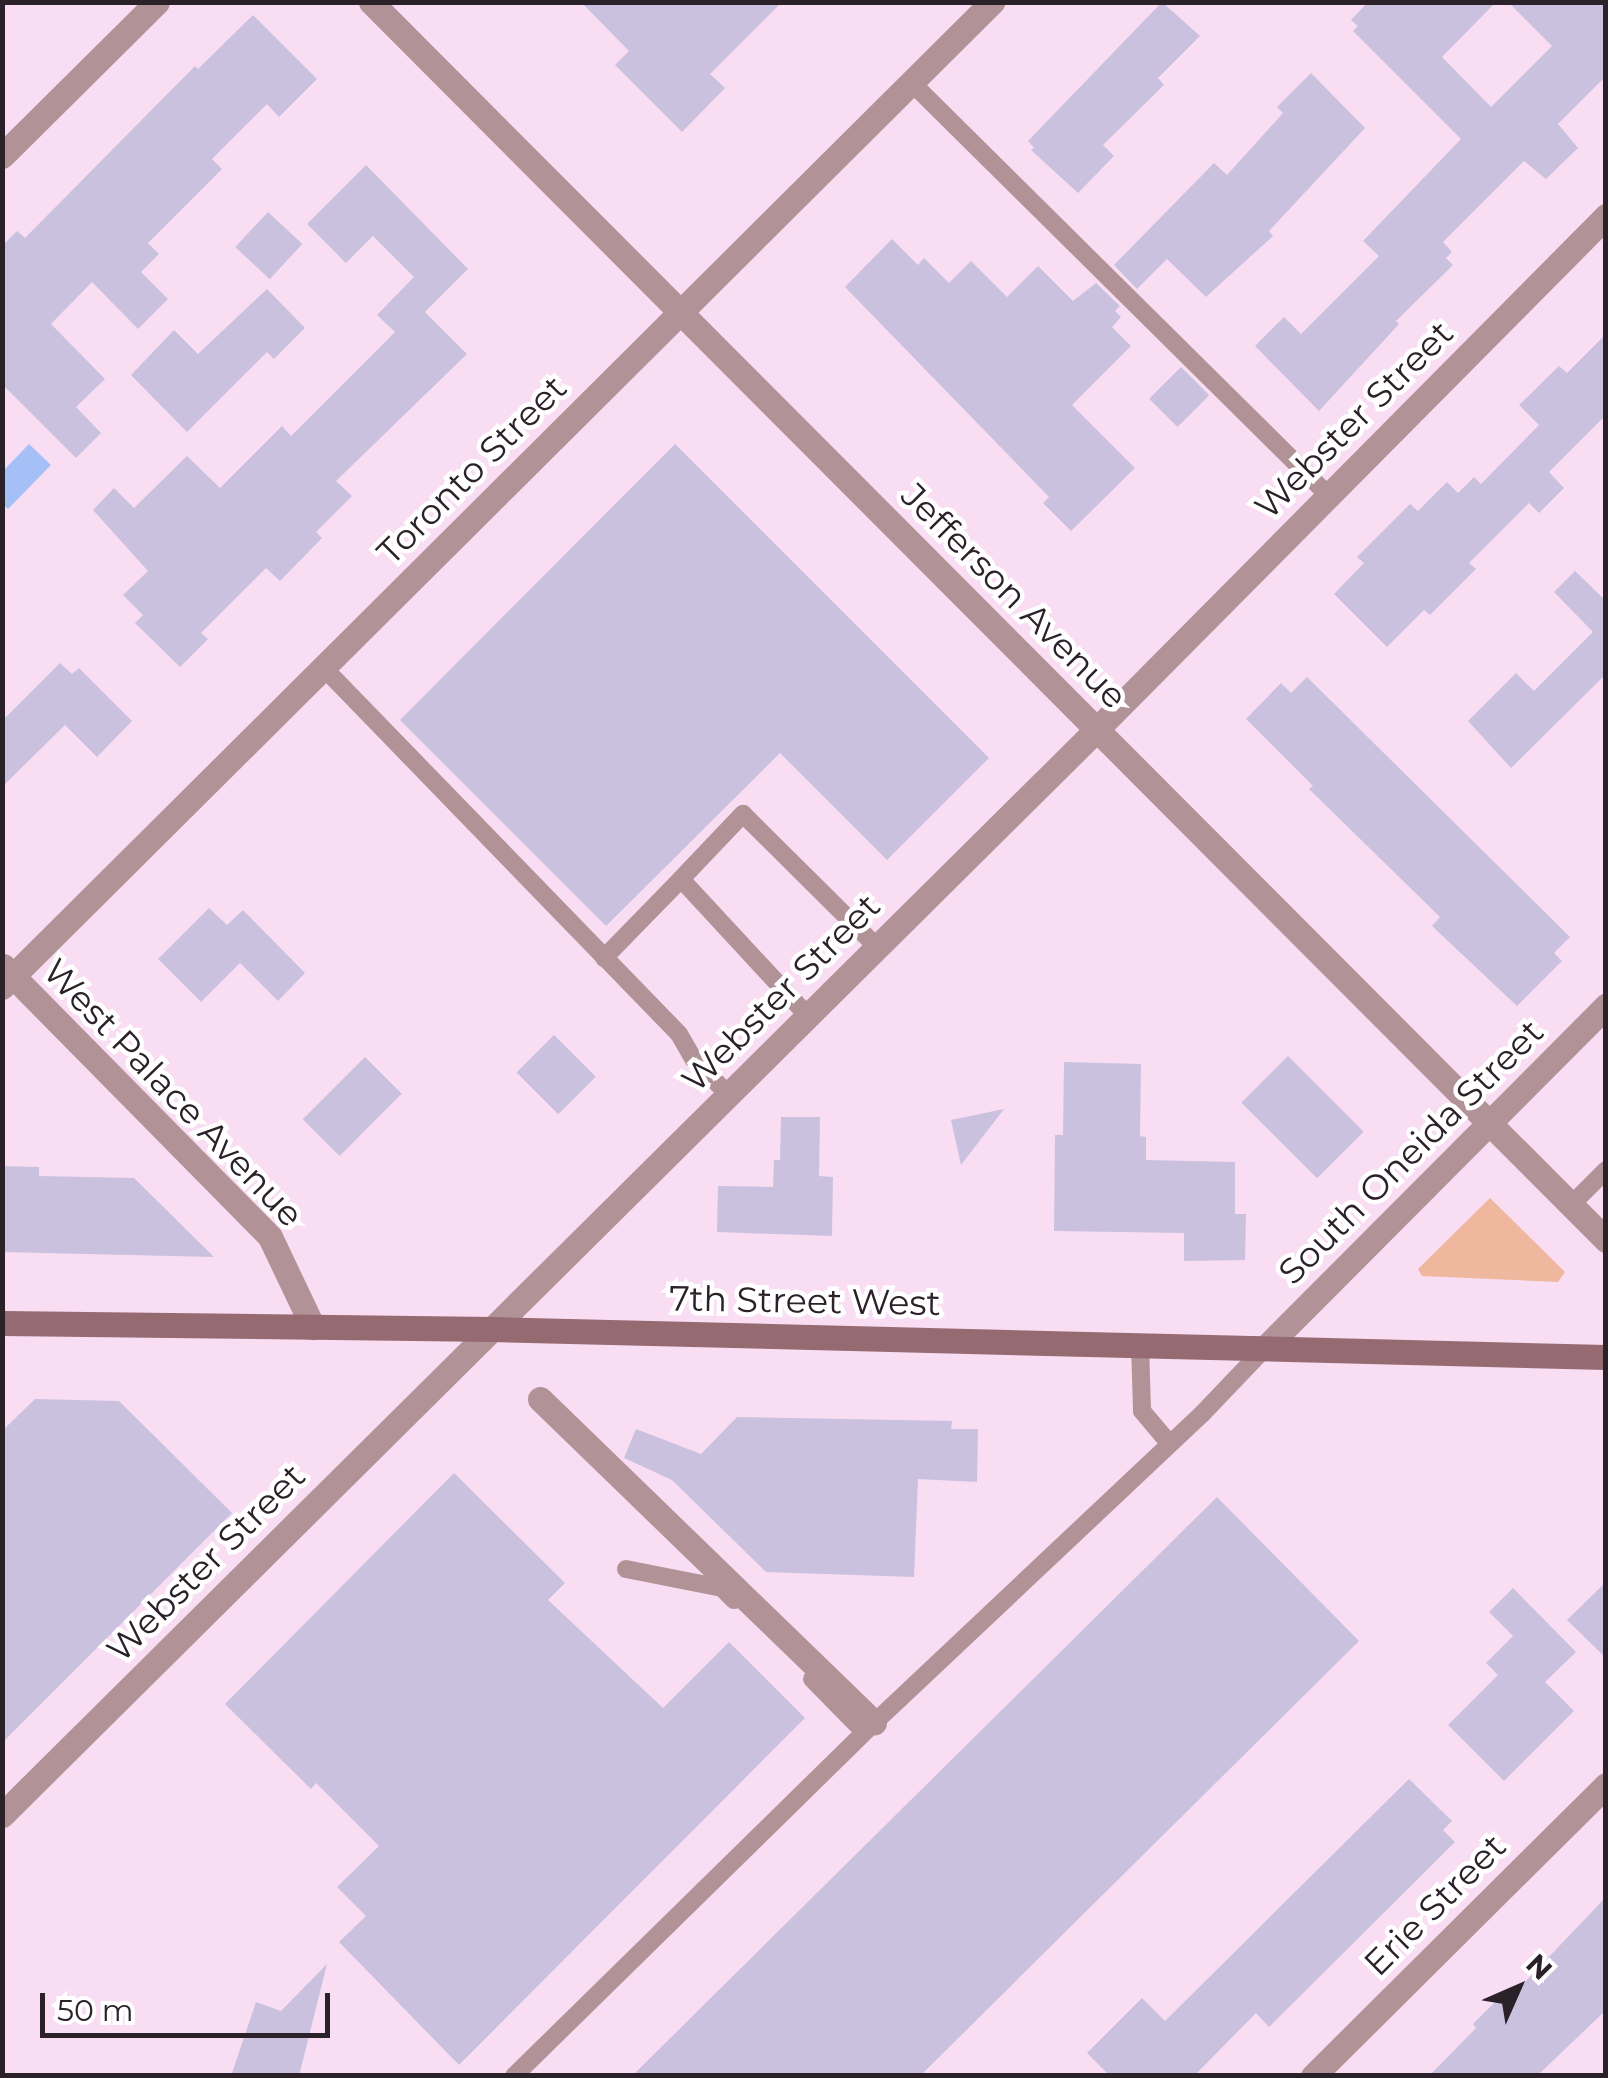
<!DOCTYPE html>
<style>
body{margin:0}
#map{position:relative;width:1608px;height:2078px;overflow:hidden;background:#f9ddf3;font-family:Montserrat,sans-serif}
div>[style]{position:absolute}
[style*='--x']{left:calc(var(--x)*1px);top:calc(var(--y)*1px);width:calc(var(--w)*1px);rotate:calc(var(--a)*1deg)}
.green>*{inset:0;background:#f0b79f}
.water>*{inset:0;background:#a5c0f7}
.building>*{inset:0;background:#cac1df;transform-origin:0 0}
.service>*{height:18px;margin:-9px;padding:0 9px;transform-origin:9px;border-radius:9px;background:#b19397}
.pedestrian>*{height:25px;margin:-12.5px;padding:0 12.5px;transform-origin:12.5px;border-radius:12.5px;background:#b19397}
.minor>*{height:25px;margin:-12.5px;padding:0 12.5px;transform-origin:12.5px;border-radius:12.5px;background:#b19397}
.tertiary>*{height:25px;margin:-12.5px;padding:0 12.5px;transform-origin:12.5px;border-radius:12.5px;background:#b19397}
.secondary>*{height:25px;margin:-12.5px;padding:0 12.5px;transform-origin:12.5px;border-radius:12.5px;background:#956a71}
span{translate:-50% -50%;white-space:nowrap;text-align:center;line-height:1.15;-webkit-text-stroke:9px #fff;paint-order:stroke}
.street-label{font-size:35px;color:#2b2129}
.frame{position:absolute;inset:0;border:5px solid #2b2129;pointer-events:none}
.north{position:absolute;left:1468px;top:1938px;width:100px;height:100px;-webkit-text-stroke:8px #fff;paint-order:stroke;rotate:45deg;font-size:28px;font-weight:700;line-height:40px;text-align:center;color:#2b2129}
.north::after{content:'';display:block;margin:auto;width:35px;height:45px;background:#2b2129;clip-path:polygon(50% 0,100% 100%,50% 72%,0 100%)}
.scale{position:absolute;left:40px;top:1993px;width:290px;height:45px;box-sizing:border-box;border:5px solid #2b2129;border-top:0;padding-left:12px;font-size:30px;line-height:35px;white-space:nowrap;color:#2b2129;-webkit-text-stroke:8px #fff;paint-order:stroke}
</style>
<div id="map">
<div class="green">
<i style="clip-path:polygon(1490px 1198px,1565px 1272px,1558px 1282px,1422px 1276px,1418px 1269px)"></i>
</div>
<div class="water">
<i style="clip-path:polygon(29px 444px,51px 465px,8px 509px,3px 504px,3px 471px)"></i>
</div>
<div class="building">
<i style="clip-path:polygon(581px 2px,782px 2px,710px 74px,725px 88px,682px 132px,615px 65px,629px 51px)"></i>
<i style="clip-path:polygon(1162px 2px,1200px 36px,1158px 78px,1164px 85px,1103px 145px,1114px 156px,1078px 193px,1031px 150px,1034px 148px,1028px 141px)"></i>
<i style="clip-path:polygon(1368px 2px,1496px 2px,1442px 57px,1491px 107px,1552px 46px,1508px 2px,1606px 2px,1606px 76px,1558px 124px,1578px 148px,1546px 179px,1524px 161px,1443px 242px,1452px 252px,1446px 258px,1453px 265px,1396px 321px,1399px 324px,1319px 411px,1255px 346px,1284px 317px,1301px 334px,1379px 256px,1363px 241px,1461px 139px,1353px 31px,1358px 26px,1351px 20px)"></i>
<i style="clip-path:polygon(253px 15px,317px 79px,279px 117px,267px 104px,212px 159px,222px 169px,148px 243px,159px 254px,141px 272px,168px 299px,138px 329px,92px 282px,51px 324px,105px 379px,76px 407px,101px 433px,76px 458px,2px 384px,2px 246px,17px 231px,25px 238px,195px 66px,198px 69px)"></i>
<i style="clip-path:polygon(1311px 73px,1365px 128px,1269px 231px,1273px 236px,1206px 297px,1167px 259px,1137px 289px,1114px 265px,1214px 163px,1227px 175px,1283px 113px,1277px 107px)"></i>
<i style="clip-path:polygon(366px 165px,468px 269px,425px 312px,467px 354px,336px 481px,352px 496px,316px 532px,322px 538px,280px 581px,266px 568px,201px 633px,208px 639px,180px 667px,135px 623px,143px 615px,123px 595px,148px 571px,93px 510px,114px 488px,134px 508px,187px 456px,220px 488px,282px 426px,291px 436px,395px 332px,377px 315px,414px 277px,373px 236px,346px 263px,307px 224px)"></i>
<i style="left:268px;top:212px;width:47px;height:48px;rotate:43deg"></i>
<i style="clip-path:polygon(892px 239px,918px 265px,924px 258px,949px 283px,971px 261px,1007px 297px,1038px 266px,1073px 301px,1096px 283px,1120px 306px,1115px 311px,1121px 317px,1112px 327px,1131px 346px,1072px 405px,1135px 468px,1071px 531px,1043px 503px,1049px 497px,845px 287px)"></i>
<i style="clip-path:polygon(267px 289px,305px 328px,274px 359px,267px 352px,187px 432px,131px 375px,174px 330px,198px 354px)"></i>
<i style="clip-path:polygon(1606px 334px,1606px 415px,1549px 472px,1564px 488px,1539px 513px,1529px 503px,1469px 563px,1476px 569px,1430px 615px,1424px 610px,1387px 647px,1334px 594px,1364px 563px,1357px 557px,1410px 504px,1418px 511px,1447px 482px,1458px 493px,1474px 477px,1481px 484px,1539px 425px,1519px 405px,1559px 366px,1567px 373px)"></i>
<i style="left:1181px;top:367px;width:40px;height:45px;rotate:45deg"></i>
<i style="clip-path:polygon(675px 444px,989px 758px,887px 860px,780px 753px,606px 926px,400px 720px)"></i>
<i style="clip-path:polygon(1575px 571px,1606px 601px,1606px 674px,1511px 768px,1468px 721px,1516px 673px,1534px 691px,1593px 632px,1554px 592px)"></i>
<i style="clip-path:polygon(60px 663px,72px 674px,79px 668px,132px 721px,97px 757px,65px 725px,2px 787px,2px 721px)"></i>
<i style="clip-path:polygon(1307px 677px,1570px 937px,1554px 953px,1562px 961px,1517px 1006px,1432px 926px,1440px 917px,1309px 789px,1313px 786px,1246px 719px,1281px 683px,1291px 693px)"></i>
<i style="clip-path:polygon(209px 908px,227px 925px,243px 910px,305px 973px,278px 1001px,240px 963px,201px 1002px,158px 959px)"></i>
<i style="left:554px;top:1035px;width:59px;height:53px;rotate:45deg"></i>
<i style="left:1288px;top:1056px;width:107px;height:66px;rotate:45deg"></i>
<i style="left:365px;top:1057px;width:52px;height:88px;rotate:45deg"></i>
<i style="clip-path:polygon(1064px 1062px,1141px 1064px,1140px 1136px,1146px 1137px,1146px 1160px,1235px 1162px,1235px 1214px,1246px 1214px,1245px 1260px,1184px 1261px,1184px 1233px,1054px 1231px,1055px 1135px,1063px 1135px)"></i>
<i style="clip-path:polygon(1004px 1109px,961px 1165px,951px 1120px)"></i>
<i style="clip-path:polygon(781px 1117px,820px 1117px,819px 1176px,833px 1177px,832px 1236px,717px 1232px,718px 1186px,773px 1187px,774px 1160px,780px 1160px)"></i>
<i style="clip-path:polygon(2px 1166px,39px 1167px,39px 1176px,134px 1178px,214px 1257px,2px 1252px)"></i>
<i style="clip-path:polygon(35px 1399px,119px 1401px,232px 1513px,2px 1743px,2px 1431px)"></i>
<i style="clip-path:polygon(737px 1417px,952px 1421px,951px 1429px,978px 1429px,977px 1482px,918px 1479px,914px 1577px,766px 1572px,672px 1480px,624px 1458px,636px 1429px,701px 1454px)"></i>
<i style="clip-path:polygon(454px 1473px,565px 1583px,548px 1600px,663px 1708px,729px 1642px,805px 1718px,459px 2065px,339px 1942px,366px 1916px,337px 1887px,379px 1846px,316px 1783px,311px 1789px,225px 1704px)"></i>
<i style="clip-path:polygon(1217px 1497px,1359px 1641px,920px 2076px,632px 2076px)"></i>
<i style="clip-path:polygon(1606px 1582px,1606px 1658px,1567px 1620px)"></i>
<i style="clip-path:polygon(1513px 1588px,1576px 1652px,1545px 1682px,1574px 1711px,1504px 1781px,1448px 1725px,1498px 1675px,1486px 1663px,1513px 1636px,1489px 1612px)"></i>
<i style="clip-path:polygon(1409px 1779px,1452px 1821px,1443px 1830px,1455px 1842px,1269px 2027px,1256px 2013px,1194px 2076px,1110px 2076px,1087px 2053px,1142px 1998px,1165px 2021px)"></i>
<i style="clip-path:polygon(1606px 1897px,1606px 2010px,1537px 2076px,1429px 2076px,1476px 2028px,1473px 2024px,1500px 1997px,1505px 2003px)"></i>
<i style="clip-path:polygon(327px 1964px,299px 2076px,231px 2076px,256px 2002px,281px 2011px)"></i>
</div>
<div class="service">
<i style="--x:912;--y:83;--w:585;--a:44.72"></i>
<i style="--x:323;--y:667;--w:511;--a:45.87"></i>
<i style="--x:679;--y:1034;--w:30;--a:60"></i>
<i style="--x:694;--y:1060;--w:49;--a:45"></i>
<i style="--x:681;--y:879;--w:90;--a:-46.4"></i>
<i style="--x:743;--y:814;--w:189;--a:44.8"></i>
<i style="--x:604;--y:958;--w:110;--a:-45.7"></i>
<i style="--x:681;--y:879;--w:187;--a:47.2"></i>
<i style="--x:1572;--y:1204;--w:48;--a:-45"></i>
<i style="--x:1140;--y:1343;--w:68;--a:88.3"></i>
<i style="--x:1142;--y:1411;--w:42;--a:49.8"></i>
<i style="--x:626;--y:1569;--w:98;--a:11.2"></i>
<i style="--x:722;--y:1588;--w:17;--a:45"></i>
<i style="--x:812;--y:1679;--w:74;--a:45.5"></i>
<i style="--x:514;--y:2076;--w:504;--a:-44.44"></i>
<i style="--x:874;--y:1723;--w:451;--a:-43.3"></i>
<i style="--x:1202;--y:1414;--w:93;--a:-46.3"></i>
</div>
<div class="pedestrian">
<i style="--x:540;--y:1399;--w:465;--a:44.1"></i>
</div>
<div class="minor">
<i style="--x:2;--y:156;--w:218;--a:-44.8"></i>
<i style="--x:3;--y:966;--w:380;--a:45.4"></i>
<i style="--x:270;--y:1237;--w:100;--a:64.5"></i>
<i style="--x:2;--y:987;--w:1397;--a:-44.85"></i>
<i style="--x:1266;--y:1347;--w:482;--a:-45.1"></i>
<i style="--x:2;--y:1815;--w:1542;--a:-44.76"></i>
<i style="--x:1097;--y:729;--w:723;--a:-45.22"></i>
<i style="--x:1313;--y:2076;--w:413;--a:-44.8"></i>
</div>
<div class="tertiary">
<i style="--x:371;--y:2;--w:1749;--a:45.07"></i>
</div>
<div class="secondary">
<i style="--x:2;--y:1323;--w:490;--a:0.7"></i>
<i style="--x:492;--y:1329;--w:1114;--a:1.44"></i>
</div>
<div class="street-label">
<span style="left:1354px;top:420px;rotate:-45deg">Webster Street</span>
<span style="left:472px;top:470px;rotate:-45deg">Toronto Street</span>
<span style="left:1014px;top:596px;rotate:45deg">Jefferson Avenue</span>
<span style="left:781px;top:993px;rotate:-45deg">Webster Street</span>
<span style="left:173px;top:1093px;rotate:46deg">West Palace Avenue</span>
<span style="left:1411px;top:1152px;rotate:-45deg">South Oneida Street</span>
<span style="left:805px;top:1301px;rotate:1deg">7th Street West</span>
<span style="left:206px;top:1563px;rotate:-45deg">Webster Street</span>
<span style="left:1435px;top:1905px;rotate:-45deg">Erie Street</span>
</div>
<div class="frame"></div>
<div class="north">N</div>
<div class="scale">50 m</div>
</div>
